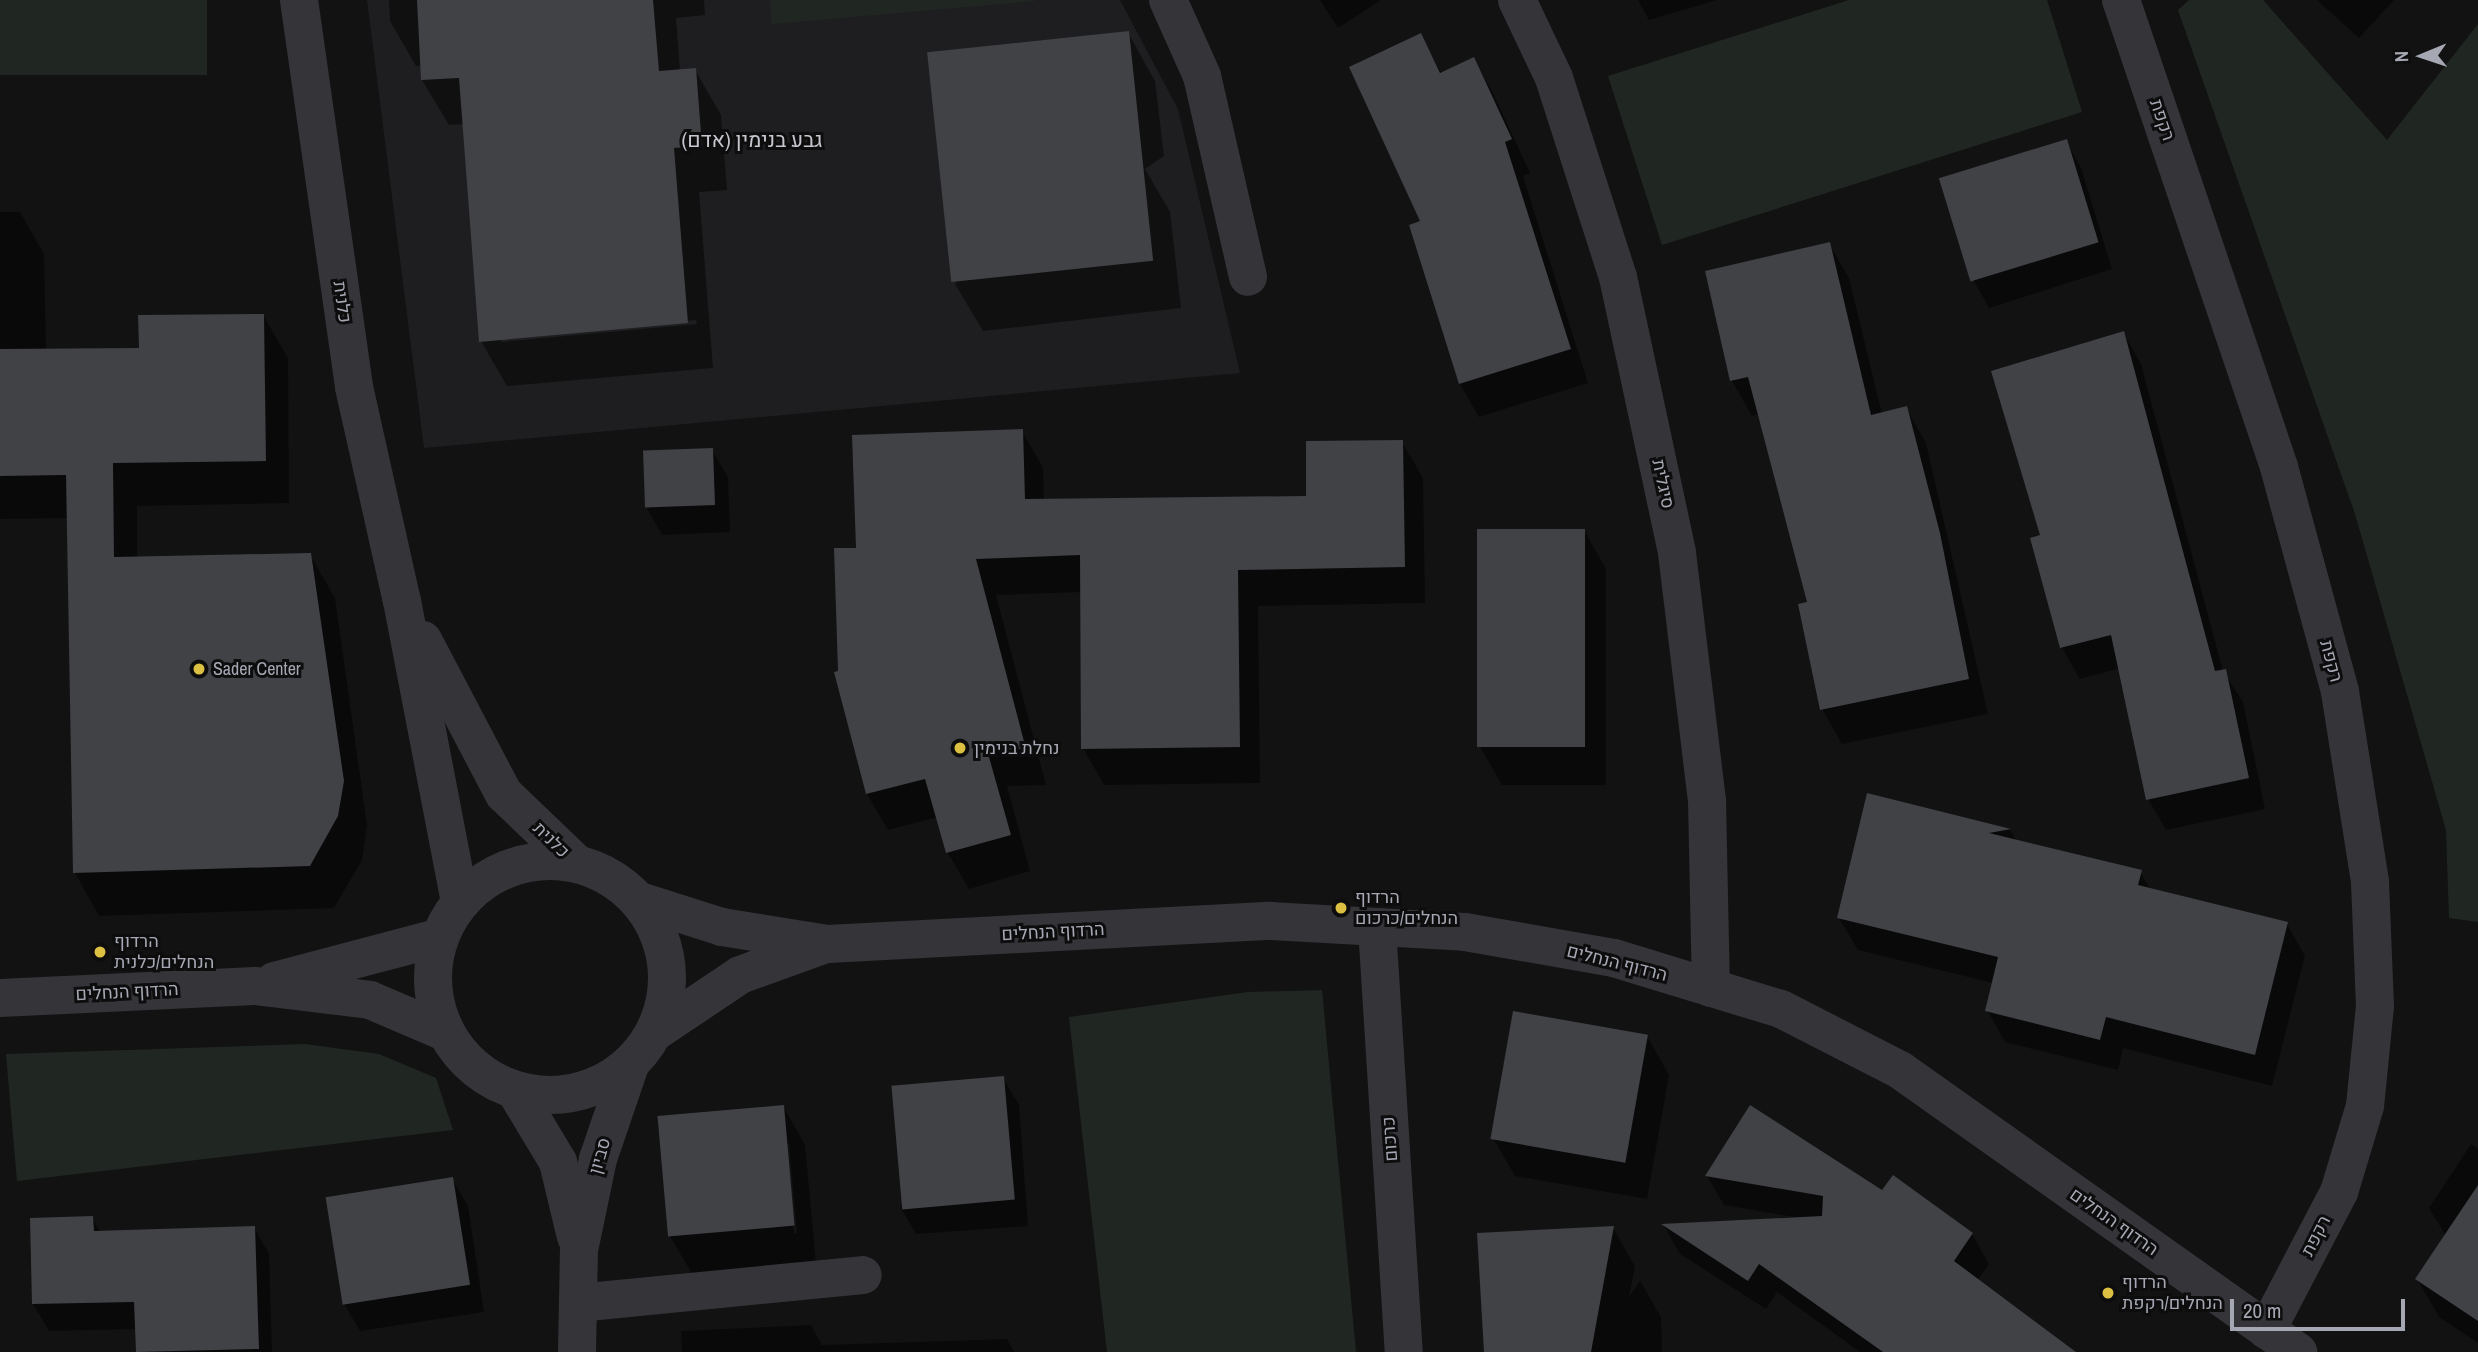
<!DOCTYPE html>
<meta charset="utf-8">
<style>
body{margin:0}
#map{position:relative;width:2478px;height:1352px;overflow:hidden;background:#121213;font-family:"Archivo Narrow",Heebo,sans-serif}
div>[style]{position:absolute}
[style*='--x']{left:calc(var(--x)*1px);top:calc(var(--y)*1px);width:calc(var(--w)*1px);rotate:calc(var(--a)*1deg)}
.built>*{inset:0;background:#1e1e20}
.green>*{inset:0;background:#202722;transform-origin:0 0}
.shadow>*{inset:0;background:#0007}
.building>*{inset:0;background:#414246;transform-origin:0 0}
.minor>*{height:38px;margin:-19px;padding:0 19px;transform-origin:19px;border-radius:19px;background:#353539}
.minor>.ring{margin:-19px;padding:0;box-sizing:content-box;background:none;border:38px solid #353539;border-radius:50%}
.dots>*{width:19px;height:19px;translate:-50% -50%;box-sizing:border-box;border:4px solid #0d0d0e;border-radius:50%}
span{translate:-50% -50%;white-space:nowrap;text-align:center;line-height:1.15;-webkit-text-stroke:6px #0d0d0e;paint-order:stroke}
.street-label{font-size:18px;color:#a5a7b2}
.poi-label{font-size:18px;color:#a5a7b2}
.left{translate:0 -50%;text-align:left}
.quarter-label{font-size:21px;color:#c5c6ce}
.north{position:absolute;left:2387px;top:21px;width:70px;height:70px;-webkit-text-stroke:5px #0d0d0e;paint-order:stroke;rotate:268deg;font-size:19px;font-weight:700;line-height:28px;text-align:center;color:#a5a7b2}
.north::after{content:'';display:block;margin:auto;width:24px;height:32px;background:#a5a7b2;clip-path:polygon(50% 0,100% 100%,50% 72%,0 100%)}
.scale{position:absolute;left:2230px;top:1299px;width:175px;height:32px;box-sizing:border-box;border:4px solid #a5a7b2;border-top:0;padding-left:9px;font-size:21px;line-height:24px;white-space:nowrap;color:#a5a7b2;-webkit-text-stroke:5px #0d0d0e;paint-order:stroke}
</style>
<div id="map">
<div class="built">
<i style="clip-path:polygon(367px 0,1120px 0,1178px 109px,1240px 373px,424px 448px)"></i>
</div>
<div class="green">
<i style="left:0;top:0;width:207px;height:75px"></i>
<i style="clip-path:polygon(770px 0,1034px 0,1034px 1px,772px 24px)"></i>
<i style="clip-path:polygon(1849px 0,2047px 0,2082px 112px,1662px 245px,1608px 76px)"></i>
<i style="clip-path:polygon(2189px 0,2263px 0,2387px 140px,2478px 24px,2478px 922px,2449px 918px,2446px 830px,2355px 514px,2178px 10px)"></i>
<i style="clip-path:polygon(1322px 990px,1356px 1352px,1107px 1352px,1069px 1017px,1248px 992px)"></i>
<i style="clip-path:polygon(305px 1044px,379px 1054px,436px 1078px,453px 1130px,17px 1181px,6px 1054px)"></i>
</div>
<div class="shadow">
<i style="clip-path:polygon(evenodd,389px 0,704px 0,705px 15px,676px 18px,680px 71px,695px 70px,721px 115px,727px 190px,699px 192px,713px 368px,507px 386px,481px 341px,464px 124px,449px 125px,422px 80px,422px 66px,416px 66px,390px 21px,389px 0,696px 320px,697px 324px,501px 342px,501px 338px,696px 320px)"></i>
<i style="clip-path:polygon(1320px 0,1381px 0,1338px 28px)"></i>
<i style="clip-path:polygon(1638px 0,1717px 0,1649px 20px)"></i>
<i style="clip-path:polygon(2317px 0,2394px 0,2359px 38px)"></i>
<i style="clip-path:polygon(1128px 33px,1155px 81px,1164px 156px,1145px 169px,1170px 212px,1181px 308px,983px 331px,955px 284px)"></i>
<i style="clip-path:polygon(1420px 35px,1442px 74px,1474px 60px,1493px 93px,1530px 173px,1523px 176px,1588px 383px,1479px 417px,1460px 384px,1412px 226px,1423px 223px)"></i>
<i style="clip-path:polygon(2066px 141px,2081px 168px,2112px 269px,1989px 308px,1974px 281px)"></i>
<i style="clip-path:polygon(0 212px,20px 212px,44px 254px,46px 351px,141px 349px,263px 315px,288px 358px,289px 503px,137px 506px,137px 558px,310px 555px,335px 598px,367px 825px,362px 860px,334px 908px,99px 916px,75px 873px,69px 518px,0 519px)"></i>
<i style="clip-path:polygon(1829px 244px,1849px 278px,1882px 414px,1906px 408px,1926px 443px,1988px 714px,1842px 744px,1822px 709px,1809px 603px,1759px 414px,1752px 416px,1732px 381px,1707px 272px)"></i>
<i style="clip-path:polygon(2123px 333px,2141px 364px,2223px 671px,2243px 702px,2265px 809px,2166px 830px,2148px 799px,2120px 668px,2080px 679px,2062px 648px,2032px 539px,2042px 537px)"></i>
<i style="clip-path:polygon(1022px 431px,1043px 468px,1044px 501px,1308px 498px,1402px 442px,1423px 478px,1425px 603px,1258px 606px,1260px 783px,1104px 785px,1083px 748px,1082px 592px,996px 595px,1046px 785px,1007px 786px,1030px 871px,969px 889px,948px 853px,938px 817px,888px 830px,867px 794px,840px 672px,858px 549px)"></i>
<i style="clip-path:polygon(712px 450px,728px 477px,730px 532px,662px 535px,647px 508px)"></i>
<i style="clip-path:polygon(1584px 530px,1606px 569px,1606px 785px,1502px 785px,1480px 747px)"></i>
<i style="clip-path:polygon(1868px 795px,2010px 830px,2017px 842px,2140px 872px,2151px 890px,2287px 924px,2305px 956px,2272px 1086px,2123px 1048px,2118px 1070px,2005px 1042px,1987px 1010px,1993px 983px,1858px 950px,1839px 918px)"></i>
<i style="clip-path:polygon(1647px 1036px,1669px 1075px,1647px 1199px,1515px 1176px,1493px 1138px)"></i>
<i style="clip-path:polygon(1003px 1078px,1019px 1105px,1028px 1226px,916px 1234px,900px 1207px)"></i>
<i style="clip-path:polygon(evenodd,783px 1106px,805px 1145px,816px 1263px,692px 1274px,670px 1236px,783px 1106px,786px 1144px,789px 1144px,797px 1233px,794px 1234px,786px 1144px)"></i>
<i style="clip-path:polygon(2471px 1144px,2478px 1149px,2478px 1343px,2439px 1317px,2417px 1279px,2446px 1236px,2429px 1208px)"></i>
<i style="clip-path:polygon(1707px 1176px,1883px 1192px,1972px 1234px,1989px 1264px,1977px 1281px,2073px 1352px,1860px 1352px,1777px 1292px,1766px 1309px,1680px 1254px,1664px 1226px,1794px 1217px,1724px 1205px)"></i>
<i style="clip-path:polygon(452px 1179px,468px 1206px,484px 1312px,360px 1331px,344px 1304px)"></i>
<i style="clip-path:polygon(92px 1218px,101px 1233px,254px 1227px,269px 1254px,272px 1352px,138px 1352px,137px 1329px,49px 1331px,33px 1304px)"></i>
<i style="clip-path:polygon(1613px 1228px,1635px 1266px,1629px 1297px,1640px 1281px,1661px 1317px,1662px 1352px,1485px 1352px)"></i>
<i style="clip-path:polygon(811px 1325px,822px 1345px,1007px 1339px,1014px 1352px,682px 1352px,681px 1331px)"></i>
</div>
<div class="building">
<i style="clip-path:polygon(417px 0,653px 0,659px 71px,696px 68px,702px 146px,674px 148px,688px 323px,479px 342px,459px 78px,421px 80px)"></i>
<i style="left:1129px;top:31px;width:231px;height:203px;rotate:84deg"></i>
<i style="clip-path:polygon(1421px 33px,1440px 73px,1474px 57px,1512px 139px,1505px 142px,1571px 349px,1459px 384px,1409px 225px,1420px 221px,1349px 67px)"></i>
<i style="left:2067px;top:139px;width:108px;height:134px;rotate:73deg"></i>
<i style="clip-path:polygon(1830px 242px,1871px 415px,1907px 406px,1940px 533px,1969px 679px,1820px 710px,1798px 604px,1807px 602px,1748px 377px,1730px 381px,1705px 271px)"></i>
<i style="clip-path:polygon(264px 314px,266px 461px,113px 463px,114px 557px,311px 553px,344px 781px,338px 816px,310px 866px,73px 873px,66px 475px,0 476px,0 349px,139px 348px,138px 315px)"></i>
<i style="clip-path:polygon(2124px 331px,2215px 671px,2226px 669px,2249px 778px,2146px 800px,2111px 635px,2060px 648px,2030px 538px,2040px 535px,1991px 371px)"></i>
<i style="clip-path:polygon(1023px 429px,1025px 499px,1306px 496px,1306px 441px,1403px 440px,1405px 567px,1238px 570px,1240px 747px,1081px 749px,1080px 555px,976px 559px,1026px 749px,987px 750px,1011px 835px,946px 853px,925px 779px,866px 794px,834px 672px,838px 671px,834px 548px,856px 548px,852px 435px)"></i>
<i style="left:713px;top:448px;width:57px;height:70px;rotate:88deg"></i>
<i style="left:1477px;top:529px;width:108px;height:218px"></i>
<i style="clip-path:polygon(1867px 793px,2011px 829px,1989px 833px,2142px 870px,2138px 885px,2288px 922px,2255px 1055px,2106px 1017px,2100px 1040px,1985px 1011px,1998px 957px,1837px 918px)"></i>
<i style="left:1513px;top:1011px;width:137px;height:130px;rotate:10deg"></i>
<i style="left:1004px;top:1076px;width:124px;height:113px;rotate:85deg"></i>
<i style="left:784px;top:1105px;width:121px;height:127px;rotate:85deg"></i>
<i style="clip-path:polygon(1750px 1105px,1882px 1190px,1893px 1175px,1973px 1233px,1954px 1261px,2076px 1352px,1883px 1352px,1759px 1264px,1748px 1281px,1661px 1224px,1822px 1216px,1823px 1196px,1705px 1176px)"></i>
<i style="left:453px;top:1177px;width:109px;height:129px;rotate:81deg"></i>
<i style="clip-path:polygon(2478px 1185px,2478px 1321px,2415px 1279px)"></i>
<i style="clip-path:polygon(93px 1216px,94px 1231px,255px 1226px,259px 1349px,136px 1352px,134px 1302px,32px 1304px,30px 1218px)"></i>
<i style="clip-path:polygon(1614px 1226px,1591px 1352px,1484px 1352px,1477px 1233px)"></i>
</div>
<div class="minor">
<i style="--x:299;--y:0;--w:391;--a:81.9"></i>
<i style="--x:354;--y:387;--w:219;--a:77.4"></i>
<i style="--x:402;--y:601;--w:307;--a:79.1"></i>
<i style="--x:1168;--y:0;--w:83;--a:65.9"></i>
<i style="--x:1202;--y:76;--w:206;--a:77.1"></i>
<i style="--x:1517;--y:0;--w:86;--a:64.6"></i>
<i style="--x:1554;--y:78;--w:209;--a:72.2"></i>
<i style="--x:1618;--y:277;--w:282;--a:77.9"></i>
<i style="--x:1677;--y:553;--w:249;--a:83.1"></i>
<i style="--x:1707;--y:800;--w:188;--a:88.8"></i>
<i style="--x:2121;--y:0;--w:493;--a:71.3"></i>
<i style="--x:2279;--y:467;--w:233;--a:74.8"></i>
<i style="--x:2340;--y:692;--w:192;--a:81"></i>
<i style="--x:2370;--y:882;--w:124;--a:87.7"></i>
<i style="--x:2375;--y:1006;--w:100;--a:95.7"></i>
<i style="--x:2365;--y:1106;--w:90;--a:106.8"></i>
<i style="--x:2339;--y:1192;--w:156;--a:117.6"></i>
<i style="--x:423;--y:640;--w:174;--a:62.3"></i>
<i style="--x:504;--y:794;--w:98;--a:43.8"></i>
<i class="ring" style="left:433px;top:861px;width:196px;height:196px"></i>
<i style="--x:640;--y:901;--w:86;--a:17.6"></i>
<i style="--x:722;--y:927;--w:107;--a:9.1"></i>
<i style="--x:828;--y:944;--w:443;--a:-3"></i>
<i style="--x:1270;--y:921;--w:195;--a:3.2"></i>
<i style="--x:1465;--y:932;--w:151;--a:9.9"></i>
<i style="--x:1614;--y:958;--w:175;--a:17"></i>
<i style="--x:1781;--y:1009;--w:134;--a:27.1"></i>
<i style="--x:1900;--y:1070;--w:488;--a:35.3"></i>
<i style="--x:1377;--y:927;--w:426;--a:86.4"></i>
<i style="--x:274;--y:981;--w:172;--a:-14.8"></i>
<i style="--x:0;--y:998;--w:255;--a:-2.7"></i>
<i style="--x:255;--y:986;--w:116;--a:6.9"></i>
<i style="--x:370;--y:1000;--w:82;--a:23.1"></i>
<i style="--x:655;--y:1032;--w:102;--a:-33.8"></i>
<i style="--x:740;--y:975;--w:88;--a:-19.9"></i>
<i style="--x:516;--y:1092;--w:82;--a:59"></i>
<i style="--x:558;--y:1162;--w:77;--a:76.5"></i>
<i style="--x:578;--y:1303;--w:286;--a:-5.6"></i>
<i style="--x:577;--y:1352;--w:102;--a:-88.9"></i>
<i style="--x:579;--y:1250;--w:93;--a:-78.2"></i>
<i style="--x:598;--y:1159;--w:99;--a:-71.2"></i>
</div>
<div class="dots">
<i style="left:199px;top:669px;background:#dcc041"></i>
<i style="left:960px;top:748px;background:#dcc041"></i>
<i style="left:1341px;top:908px;background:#dcc041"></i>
<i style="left:100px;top:952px;background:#dcc041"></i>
<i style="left:2108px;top:1293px;background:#dcc041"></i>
</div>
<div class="street-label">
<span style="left:2162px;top:120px;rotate:71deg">רקפת</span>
<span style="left:342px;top:302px;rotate:82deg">כלנית</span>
<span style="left:1663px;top:484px;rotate:78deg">סיגלית</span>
<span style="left:2331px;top:661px;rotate:75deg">רקפת</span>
<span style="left:551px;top:840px;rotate:44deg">כלנית</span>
<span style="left:1053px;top:932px;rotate:-3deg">הרדוף הנחלים</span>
<span style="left:1617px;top:963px;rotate:14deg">הרדוף הנחלים</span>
<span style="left:127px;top:992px;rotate:-3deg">הרדוף הנחלים</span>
<span style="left:1390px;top:1139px;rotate:-94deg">כרכום</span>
<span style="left:600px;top:1156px;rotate:-74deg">סביון</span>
<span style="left:2114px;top:1222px;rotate:35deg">הרדוף הנחלים</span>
<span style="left:2316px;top:1236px;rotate:-63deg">רקפת</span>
</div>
<div class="poi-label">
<span class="left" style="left:213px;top:669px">Sader Center</span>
<span class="left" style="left:974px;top:748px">נחלת בנימין</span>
<span class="left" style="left:1355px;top:908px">הרדוף<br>הנחלים/כרכום</span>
<span class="left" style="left:114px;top:952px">הרדוף<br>הנחלים/כלנית</span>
<span class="left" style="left:2122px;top:1293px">הרדוף<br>הנחלים/רקפת</span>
</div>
<div class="quarter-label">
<span style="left:752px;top:140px">גבע בנימין (אדם)</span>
</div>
<div class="north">N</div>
<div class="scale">20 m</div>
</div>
